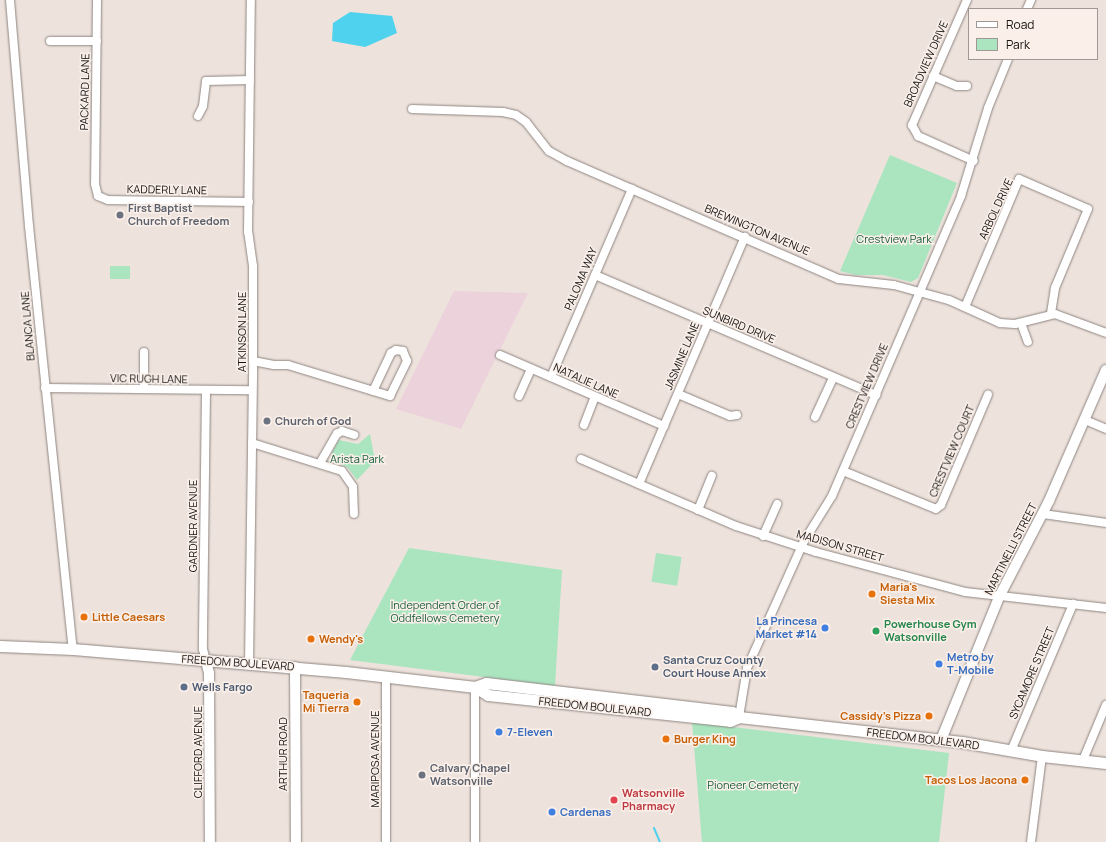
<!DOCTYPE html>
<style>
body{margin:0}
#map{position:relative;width:1106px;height:842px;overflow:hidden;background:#ede2dc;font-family:Manrope,sans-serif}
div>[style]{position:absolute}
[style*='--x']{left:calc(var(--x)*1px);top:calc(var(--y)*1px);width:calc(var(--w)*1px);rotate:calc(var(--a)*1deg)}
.industrial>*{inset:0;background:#ecd3db}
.green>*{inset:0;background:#aae5c0;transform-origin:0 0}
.water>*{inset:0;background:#4fd2ed}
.stream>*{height:2px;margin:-1px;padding:0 1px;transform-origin:1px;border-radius:1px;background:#4fd2ed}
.roads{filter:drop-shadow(0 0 1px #8f8580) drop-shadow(0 0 1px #8f8580)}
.minor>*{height:8px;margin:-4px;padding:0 4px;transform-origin:4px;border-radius:4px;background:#fff}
.tertiary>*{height:10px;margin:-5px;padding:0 5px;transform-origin:5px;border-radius:5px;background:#fff}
.secondary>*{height:11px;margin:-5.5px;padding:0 5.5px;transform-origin:5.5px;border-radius:5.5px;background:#fff}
.dots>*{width:11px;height:11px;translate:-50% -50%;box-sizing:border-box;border:2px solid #faefe9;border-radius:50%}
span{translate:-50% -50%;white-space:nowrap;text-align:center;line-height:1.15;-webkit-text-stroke:3px #faefe9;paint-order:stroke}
.street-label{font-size:11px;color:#161311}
.worship-label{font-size:11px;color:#5b616d;font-weight:700}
.left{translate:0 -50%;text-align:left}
.park-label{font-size:11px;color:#165c39}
.food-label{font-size:11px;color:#c56008;font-weight:700}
.right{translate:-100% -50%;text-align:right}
.shop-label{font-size:11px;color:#366cbe;font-weight:700}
.leisure-label{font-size:11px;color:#27864d;font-weight:700}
.service-label{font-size:11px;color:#4e5e75;font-weight:700}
.health-label{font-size:11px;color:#be3a42;font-weight:700}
.legend{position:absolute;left:968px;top:8px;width:130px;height:52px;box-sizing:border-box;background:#faefe9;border:1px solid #9f9793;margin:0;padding:5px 7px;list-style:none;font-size:12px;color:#161311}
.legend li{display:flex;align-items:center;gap:8px;height:20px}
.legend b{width:20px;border:1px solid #9f9793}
</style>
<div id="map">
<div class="industrial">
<i style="clip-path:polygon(454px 291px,528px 293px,461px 429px,396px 409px)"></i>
</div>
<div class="green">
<i style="clip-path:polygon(890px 155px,957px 183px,918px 278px,911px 282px,883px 275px,856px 275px,840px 271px)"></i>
<i style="left:110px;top:266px;width:20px;height:13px"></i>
<i style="clip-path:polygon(370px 434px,375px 461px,357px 480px,348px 468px,333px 460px,331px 454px,339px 440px,358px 444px)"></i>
<i style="clip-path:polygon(409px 548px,562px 570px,555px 686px,350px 660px)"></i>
<i style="left:656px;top:553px;width:26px;height:29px;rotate:9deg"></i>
<i style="clip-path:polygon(692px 722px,949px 753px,939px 842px,702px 842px)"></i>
</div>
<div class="water">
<i style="clip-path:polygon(350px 12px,392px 16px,397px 33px,365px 47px,332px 41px,333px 23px)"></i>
</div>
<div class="stream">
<i style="--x:654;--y:828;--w:15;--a:67"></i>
</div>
<div class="roads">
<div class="minor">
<i style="--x:10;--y:0;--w:227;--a:85.2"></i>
<i style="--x:29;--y:226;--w:425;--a:84.1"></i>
<i style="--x:97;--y:0;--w:184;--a:90.6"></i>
<i style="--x:95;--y:184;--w:12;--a:76"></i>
<i style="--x:98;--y:196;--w:11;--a:22"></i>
<i style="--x:108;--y:200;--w:141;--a:0.8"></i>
<i style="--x:967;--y:0;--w:137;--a:113.7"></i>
<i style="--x:912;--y:125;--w:13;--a:61"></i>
<i style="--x:918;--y:136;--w:61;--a:24.1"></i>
<i style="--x:1027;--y:9;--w:10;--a:-66"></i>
<i style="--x:50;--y:41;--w:47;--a:0"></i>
<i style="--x:933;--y:76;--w:26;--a:23"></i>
<i style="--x:957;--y:86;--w:10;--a:0"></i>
<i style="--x:412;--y:109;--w:91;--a:1.9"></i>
<i style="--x:503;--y:112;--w:13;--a:13"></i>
<i style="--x:516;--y:115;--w:12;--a:35"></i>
<i style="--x:526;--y:122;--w:37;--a:52"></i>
<i style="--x:549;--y:151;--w:21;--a:29"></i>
<i style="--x:567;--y:161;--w:296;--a:23.5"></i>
<i style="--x:839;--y:279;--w:55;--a:6.2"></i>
<i style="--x:894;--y:285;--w:57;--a:15.3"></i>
<i style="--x:949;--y:300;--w:56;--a:24.3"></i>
<i style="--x:1000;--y:323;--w:15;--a:4"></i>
<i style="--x:1015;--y:324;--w:41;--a:-14"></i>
<i style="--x:1055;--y:314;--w:54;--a:20.4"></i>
<i style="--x:198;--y:116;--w:11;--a:-63"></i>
<i style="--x:203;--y:106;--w:25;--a:-83"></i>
<i style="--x:206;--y:81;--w:44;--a:-1.3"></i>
<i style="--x:595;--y:275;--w:306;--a:23.1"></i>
<i style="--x:965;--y:307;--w:139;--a:-67.1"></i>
<i style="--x:1019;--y:179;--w:75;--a:23.5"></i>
<i style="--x:1088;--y:209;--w:86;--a:112.7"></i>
<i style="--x:1055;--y:288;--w:26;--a:99"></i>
<i style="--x:1021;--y:323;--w:20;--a:70"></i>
<i style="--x:500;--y:355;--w:179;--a:23.4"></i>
<i style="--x:253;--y:361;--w:21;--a:11"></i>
<i style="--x:274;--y:365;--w:14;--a:0"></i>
<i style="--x:288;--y:365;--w:107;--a:16.9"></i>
<i style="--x:390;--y:396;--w:39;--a:-64"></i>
<i style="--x:407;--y:361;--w:11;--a:-112"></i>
<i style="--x:403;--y:351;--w:7;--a:-172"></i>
<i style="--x:396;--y:350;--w:6;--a:149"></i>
<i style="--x:391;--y:353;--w:42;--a:115.3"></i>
<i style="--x:551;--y:377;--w:205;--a:-66.7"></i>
<i style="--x:45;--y:388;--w:207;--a:0.6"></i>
<i style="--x:144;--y:389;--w:37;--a:-90"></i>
<i style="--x:206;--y:390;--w:259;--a:90.7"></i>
<i style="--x:203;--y:649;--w:12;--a:76"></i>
<i style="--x:678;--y:394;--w:56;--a:22.9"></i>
<i style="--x:730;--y:416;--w:7;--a:-8"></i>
<i style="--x:519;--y:396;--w:30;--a:-66"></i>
<i style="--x:815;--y:417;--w:43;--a:-65.2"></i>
<i style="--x:1085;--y:420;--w:23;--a:23"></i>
<i style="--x:584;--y:425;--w:30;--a:-69"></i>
<i style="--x:252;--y:443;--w:94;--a:17.3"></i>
<i style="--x:342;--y:471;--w:19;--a:55"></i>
<i style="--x:353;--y:487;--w:27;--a:88"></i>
<i style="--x:581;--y:459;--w:169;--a:23.4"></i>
<i style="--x:736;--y:526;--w:84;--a:18"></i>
<i style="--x:816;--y:552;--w:154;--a:15"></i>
<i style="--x:965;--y:592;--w:142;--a:6.5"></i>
<i style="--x:320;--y:463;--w:34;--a:-60"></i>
<i style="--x:337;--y:434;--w:6;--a:-31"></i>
<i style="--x:342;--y:431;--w:13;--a:18"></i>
<i style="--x:843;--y:471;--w:100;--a:22.2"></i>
<i style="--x:936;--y:509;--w:6;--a:-39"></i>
<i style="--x:941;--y:505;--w:120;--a:-66.9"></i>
<i style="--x:639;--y:484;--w:269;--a:-66.8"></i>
<i style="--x:698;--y:510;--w:37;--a:-68"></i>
<i style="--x:1043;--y:514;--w:64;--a:8.1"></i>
<i style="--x:763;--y:536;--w:35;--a:-66"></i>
<i style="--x:249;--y:664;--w:303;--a:-89.2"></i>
<i style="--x:253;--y:361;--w:95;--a:-90"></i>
<i style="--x:253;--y:266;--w:34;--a:-98"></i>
<i style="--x:248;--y:232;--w:232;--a:-89.3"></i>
<i style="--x:386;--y:676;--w:166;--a:90"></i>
<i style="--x:475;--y:687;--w:155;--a:90"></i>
<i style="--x:739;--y:717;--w:50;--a:-80.7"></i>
<i style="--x:747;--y:668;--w:139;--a:-65.8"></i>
<i style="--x:804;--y:541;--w:53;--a:-58.1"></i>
<i style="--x:832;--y:496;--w:327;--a:-66.7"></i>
<i style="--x:961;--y:196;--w:92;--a:-72.9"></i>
<i style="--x:988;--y:108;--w:53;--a:-67.8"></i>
<i style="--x:1011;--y:751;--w:160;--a:-67.1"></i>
<i style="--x:1083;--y:760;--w:60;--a:-67.3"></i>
<i style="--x:1031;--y:842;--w:87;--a:-82.7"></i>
</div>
<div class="tertiary">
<i style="--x:206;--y:661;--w:12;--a:76"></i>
<i style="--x:209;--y:673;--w:169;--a:89.7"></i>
<i style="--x:295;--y:667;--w:175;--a:89.7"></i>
<i style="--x:941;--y:740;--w:154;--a:-67.9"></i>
<i style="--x:999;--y:597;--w:108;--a:-62.5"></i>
<i style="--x:1049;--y:501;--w:143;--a:-66.5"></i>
</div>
<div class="secondary">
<i style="--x:0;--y:646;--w:73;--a:2.4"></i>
<i style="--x:73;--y:649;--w:274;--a:4.8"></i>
<i style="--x:346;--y:672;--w:130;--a:6.6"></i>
<i style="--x:475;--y:687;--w:15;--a:32"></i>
<i style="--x:488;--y:695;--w:243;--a:6.1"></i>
<i style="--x:730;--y:721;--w:10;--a:-24"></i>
<i style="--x:475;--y:687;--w:12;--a:-20"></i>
<i style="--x:486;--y:683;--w:248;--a:6.7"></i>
<i style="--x:732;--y:712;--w:9;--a:36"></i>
<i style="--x:739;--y:717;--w:224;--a:6.4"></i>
<i style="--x:962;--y:742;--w:81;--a:9.9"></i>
<i style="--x:1042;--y:756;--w:64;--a:6.2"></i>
</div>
</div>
<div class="dots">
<i style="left:120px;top:215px;background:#6b7280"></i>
<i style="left:267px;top:421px;background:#6b7280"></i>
<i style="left:872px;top:594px;background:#e8710a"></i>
<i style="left:84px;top:617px;background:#e8710a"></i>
<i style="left:825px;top:628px;background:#3f7fe0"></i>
<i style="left:876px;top:631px;background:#2e9e5b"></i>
<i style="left:311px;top:639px;background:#e8710a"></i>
<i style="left:939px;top:664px;background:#3f7fe0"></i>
<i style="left:655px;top:667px;background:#5c6f8a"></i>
<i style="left:184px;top:687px;background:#5c6f8a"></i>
<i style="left:357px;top:702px;background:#e8710a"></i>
<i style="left:929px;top:716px;background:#e8710a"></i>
<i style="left:499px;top:732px;background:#3f7fe0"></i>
<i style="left:666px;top:739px;background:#e8710a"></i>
<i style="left:422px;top:775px;background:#6b7280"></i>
<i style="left:1025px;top:780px;background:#e8710a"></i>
<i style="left:614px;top:800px;background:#e0444e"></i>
<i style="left:552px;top:812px;background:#3f7fe0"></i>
</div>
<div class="street-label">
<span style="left:926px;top:64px;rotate:-66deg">BROADVIEW DRIVE</span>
<span style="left:85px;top:92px;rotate:-89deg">PACKARD LANE</span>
<span style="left:167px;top:190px;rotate:1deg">KADDERLY LANE</span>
<span style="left:996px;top:209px;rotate:-65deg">ARBOL DRIVE</span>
<span style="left:757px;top:230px;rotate:23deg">BREWINGTON AVENUE</span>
<span style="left:581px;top:279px;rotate:-67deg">PALOMA WAY</span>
<span style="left:739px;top:325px;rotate:23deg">SUNBIRD DRIVE</span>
<span style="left:28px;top:326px;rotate:-95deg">BLANCA LANE</span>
<span style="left:242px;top:332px;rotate:-90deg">ATKINSON LANE</span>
<span style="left:682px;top:356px;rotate:-67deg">JASMINE LANE</span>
<span style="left:149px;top:379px;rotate:1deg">VIC RUGH LANE</span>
<span style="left:586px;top:381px;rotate:24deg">NATALIE LANE</span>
<span style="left:867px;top:386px;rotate:-67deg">CRESTVIEW DRIVE</span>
<span style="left:952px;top:451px;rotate:-67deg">CRESTVIEW COURT</span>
<span style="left:193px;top:526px;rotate:-90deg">GARDNER AVENUE</span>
<span style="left:840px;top:546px;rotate:16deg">MADISON STREET</span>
<span style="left:1011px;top:549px;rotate:-63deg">MARTINELLI STREET</span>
<span style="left:238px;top:663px;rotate:4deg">FREEDOM BOULEVARD</span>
<span style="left:1032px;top:673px;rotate:-67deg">SYCAMORE STREET</span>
<span style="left:595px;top:707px;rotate:6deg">FREEDOM BOULEVARD</span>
<span style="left:923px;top:739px;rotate:7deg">FREEDOM BOULEVARD</span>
<span style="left:198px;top:752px;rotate:-90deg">CLIFFORD AVENUE</span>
<span style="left:283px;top:754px;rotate:-90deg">ARTHUR ROAD</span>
<span style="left:375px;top:759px;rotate:-90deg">MARIPOSA AVENUE</span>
</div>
<div class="worship-label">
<span class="left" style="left:128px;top:215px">First Baptist<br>Church of Freedom</span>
<span class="left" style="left:275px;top:421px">Church of God</span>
<span class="left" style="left:430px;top:775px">Calvary Chapel<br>Watsonville</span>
</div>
<div class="park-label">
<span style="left:894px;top:239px">Crestview Park</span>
<span style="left:357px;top:459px">Arista Park</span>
<span style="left:445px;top:612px">Independent Order of<br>Oddfellows Cemetery</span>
<span style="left:753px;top:785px">Pioneer Cemetery</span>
</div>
<div class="food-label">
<span class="left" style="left:880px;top:594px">Maria's<br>Siesta Mix</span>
<span class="left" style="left:92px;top:617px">Little Caesars</span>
<span class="left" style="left:319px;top:639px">Wendy's</span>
<span class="right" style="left:349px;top:702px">Taqueria<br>Mi Tierra</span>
<span class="right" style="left:921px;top:716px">Cassidy's Pizza</span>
<span class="left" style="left:674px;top:739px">Burger King</span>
<span class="right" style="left:1017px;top:780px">Tacos Los Jacona</span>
</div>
<div class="shop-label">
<span class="right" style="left:817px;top:628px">La Princesa<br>Market #14</span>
<span class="left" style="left:947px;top:664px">Metro by<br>T-Mobile</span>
<span class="left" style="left:507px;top:732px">7-Eleven</span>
<span class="left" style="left:560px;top:812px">Cardenas</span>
</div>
<div class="leisure-label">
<span class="left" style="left:884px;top:631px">Powerhouse Gym<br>Watsonville</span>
</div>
<div class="service-label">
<span class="left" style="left:663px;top:667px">Santa Cruz County<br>Court House Annex</span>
<span class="left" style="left:192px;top:687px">Wells Fargo</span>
</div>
<div class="health-label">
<span class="left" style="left:622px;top:800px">Watsonville<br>Pharmacy</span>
</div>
<ul class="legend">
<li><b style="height:5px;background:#fff"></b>Road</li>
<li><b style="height:11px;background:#aae5c0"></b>Park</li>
</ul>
</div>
